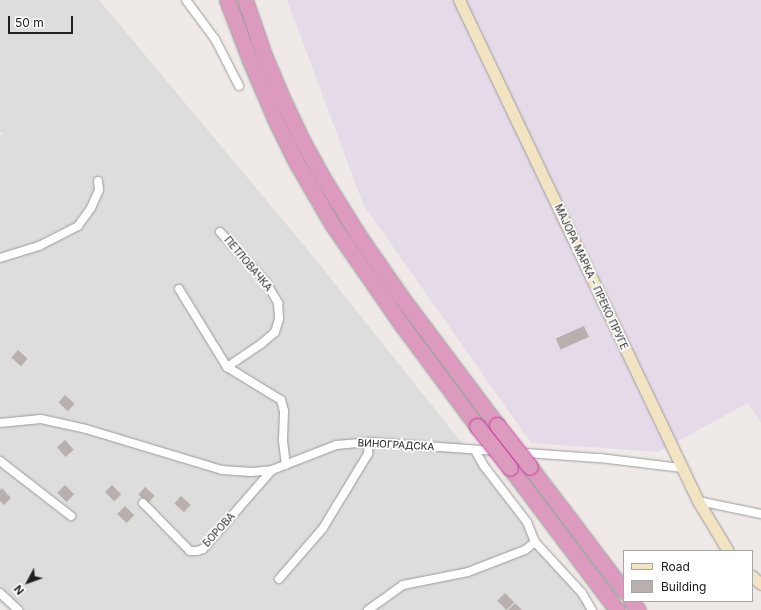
<!DOCTYPE html>
<meta charset="utf-8">
<style>
body{margin:0}
#map{position:relative;width:761px;height:610px;overflow:hidden;background:#efeae8;font-family:Inter,sans-serif}
div>[style]{position:absolute}
[style*='--x']{left:calc(var(--x)*1px);top:calc(var(--y)*1px);width:calc(var(--w)*1px);rotate:calc(var(--a)*1deg)}
.residential>*{inset:0;background:#deddde}
.industrial>*{inset:0;background:#e5dbe8}
.building>*{inset:0;background:#b8afae;transform-origin:0 0}
.roads{filter:drop-shadow(0 0 1px #9a9a9a) drop-shadow(0 0 1px #9a9a9a)}
.street>*{height:8px;margin:-4px;padding:0 4px;transform-origin:4px;border-radius:4px;background:#fff}
.secondary>*{height:11px;margin:-5.5px;padding:0 5.5px;transform-origin:5.5px;border-radius:5.5px;background:#f2e3c3}
.highway>*{height:15px;margin:-7.5px;padding:0 7.5px;transform-origin:7.5px;border-radius:7.5px;background:#dd9abf}
.bridges{filter:drop-shadow(0 0 1px #c53d9e) drop-shadow(0 0 1px #c53d9e)}
.highway-bridge>*{height:15px;margin:-7.5px;padding:0 7.5px;transform-origin:7.5px;border-radius:7.5px;background:#dd9abf}
span{translate:-50% -50%;white-space:nowrap;text-align:center;line-height:1.15;-webkit-text-stroke:3.5px #fff;paint-order:stroke}
.street-label{font-size:10px;color:#202020}
.legend{position:absolute;left:623px;top:550px;width:130px;height:52px;box-sizing:border-box;background:#fff;border:1px solid #a6a6a6;margin:0;padding:5px 7px;list-style:none;font-size:12px;color:#202020}
.legend li{display:flex;align-items:center;gap:8px;height:20px}
.legend b{width:20px;border:1px solid #a6a6a6}
.north{position:absolute;left:8px;top:562px;width:40px;height:40px;-webkit-text-stroke:3px #fff;paint-order:stroke;rotate:229deg;font-size:11px;font-weight:700;line-height:16px;text-align:center;color:#202020}
.north::after{content:'';display:block;margin:auto;width:14px;height:18px;background:#202020;clip-path:polygon(50% 0,100% 100%,50% 72%,0 100%)}
.scale{position:absolute;left:8px;top:16px;width:65px;height:18px;box-sizing:border-box;border:2px solid #202020;border-top:0;padding-left:5px;font-size:12px;line-height:14px;white-space:nowrap;color:#202020;-webkit-text-stroke:3px #fff;paint-order:stroke}
</style>
<div id="map">
<div class="residential">
<i style="clip-path:polygon(0 0,99px 0,308px 250px,506px 498px,591px 610px,8px 610px,0 603px,0 135px,3px 135px,0 131px)"></i>
</div>
<div class="industrial">
<i style="clip-path:polygon(287px 0,761px 0,761px 423px,748px 403px,658px 452px,531px 443px,363px 204px)"></i>
</div>
<div class="building">
<i style="left:584px;top:326px;width:12px;height:31px;rotate:66deg"></i>
<i style="left:18px;top:350px;width:13px;height:10px;rotate:42deg"></i>
<i style="left:65px;top:395px;width:13px;height:10px;rotate:42deg"></i>
<i style="left:65px;top:440px;width:13px;height:11px;rotate:48deg"></i>
<i style="left:65px;top:485px;width:13px;height:11px;rotate:45deg"></i>
<i style="left:112px;top:485px;width:13px;height:10px;rotate:45deg"></i>
<i style="left:145px;top:487px;width:13px;height:10px;rotate:42deg"></i>
<i style="clip-path:polygon(2px 488px,11px 498px,4px 505px,0 501px,0 490px)"></i>
<i style="left:181px;top:496px;width:13px;height:10px;rotate:42deg"></i>
<i style="left:125px;top:506px;width:13px;height:11px;rotate:45deg"></i>
<i style="left:505px;top:593px;width:13px;height:11px;rotate:45deg"></i>
<i style="clip-path:polygon(515px 603px,522px 610px,508px 610px)"></i>
</div>
<div class="roads">
<div class="street">
<i style="--x:186;--y:0;--w:49;--a:53.4"></i>
<i style="--x:215;--y:39;--w:53;--a:62.9"></i>
<i style="--x:220;--y:232;--w:67;--a:47.4"></i>
<i style="--x:265;--y:281;--w:26;--a:59"></i>
<i style="--x:278;--y:303;--w:16;--a:86"></i>
<i style="--x:279;--y:319;--w:14;--a:107"></i>
<i style="--x:275;--y:332;--w:18;--a:139"></i>
<i style="--x:261;--y:344;--w:41;--a:145.9"></i>
<i style="--x:0;--y:258;--w:41;--a:-17.1"></i>
<i style="--x:39;--y:246;--w:44;--a:-27.1"></i>
<i style="--x:78;--y:226;--w:22;--a:-54"></i>
<i style="--x:91;--y:208;--w:20;--a:-66"></i>
<i style="--x:99;--y:190;--w:9;--a:-96"></i>
<i style="--x:179;--y:289;--w:92;--a:58.4"></i>
<i style="--x:227;--y:367;--w:63;--a:31.4"></i>
<i style="--x:281;--y:400;--w:11;--a:75"></i>
<i style="--x:284;--y:411;--w:30;--a:92"></i>
<i style="--x:283;--y:441;--w:24;--a:83"></i>
<i style="--x:0;--y:423;--w:41;--a:-5.6"></i>
<i style="--x:41;--y:419;--w:46;--a:12.5"></i>
<i style="--x:86;--y:429;--w:142;--a:16.8"></i>
<i style="--x:222;--y:470;--w:29;--a:4"></i>
<i style="--x:251;--y:472;--w:21;--a:-5"></i>
<i style="--x:272;--y:470;--w:69;--a:-21.3"></i>
<i style="--x:336;--y:445;--w:33;--a:-5"></i>
<i style="--x:369;--y:442;--w:232;--a:4"></i>
<i style="--x:600;--y:458;--w:83;--a:7"></i>
<i style="--x:475;--y:450;--w:18;--a:61"></i>
<i style="--x:484;--y:466;--w:71;--a:52.5"></i>
<i style="--x:527;--y:522;--w:22;--a:68"></i>
<i style="--x:535;--y:542;--w:69;--a:47.3"></i>
<i style="--x:582;--y:593;--w:20;--a:60"></i>
<i style="--x:0;--y:461;--w:90;--a:37.8"></i>
<i style="--x:698;--y:501;--w:64;--a:11.7"></i>
<i style="--x:143;--y:503;--w:67;--a:45.6"></i>
<i style="--x:190;--y:551;--w:7;--a:0"></i>
<i style="--x:197;--y:551;--w:6;--a:-18"></i>
<i style="--x:203;--y:549;--w:105;--a:-48.9"></i>
<i style="--x:279;--y:579;--w:67;--a:-49.2"></i>
<i style="--x:323;--y:528;--w:87;--a:-58.7"></i>
<i style="--x:368;--y:454;--w:12;--a:-85"></i>
<i style="--x:0;--y:593;--w:25;--a:43"></i>
<i style="--x:368;--y:610;--w:43;--a:-35.5"></i>
<i style="--x:403;--y:585;--w:66;--a:-11.3"></i>
<i style="--x:468;--y:572;--w:61;--a:-21.1"></i>
<i style="--x:525;--y:550;--w:13;--a:-39"></i>
</div>
<div class="secondary">
<i style="--x:459;--y:0;--w:555;--a:64.5"></i>
<i style="--x:698;--y:501;--w:58;--a:59"></i>
<i style="--x:752;--y:576;--w:12;--a:42"></i>
</div>
<div class="highway">
<i style="--x:227;--y:0;--w:62;--a:69.2"></i>
<i style="--x:249;--y:58;--w:66;--a:66.9"></i>
<i style="--x:275;--y:119;--w:46;--a:64"></i>
<i style="--x:295;--y:160;--w:74;--a:60"></i>
<i style="--x:332;--y:224;--w:123;--a:55.3"></i>
<i style="--x:402;--y:325;--w:126;--a:53.4"></i>
<i style="--x:245;--y:0;--w:58;--a:70.9"></i>
<i style="--x:264;--y:55;--w:49;--a:67.1"></i>
<i style="--x:283;--y:100;--w:44;--a:64.6"></i>
<i style="--x:302;--y:140;--w:46;--a:61.2"></i>
<i style="--x:324;--y:180;--w:66;--a:58"></i>
<i style="--x:359;--y:236;--w:70;--a:55.4"></i>
<i style="--x:399;--y:294;--w:164;--a:53.2"></i>
<i style="--x:530;--y:467;--w:156;--a:52.8"></i>
<i style="--x:510;--y:468;--w:178;--a:53"></i>
<i style="--x:631;--y:601;--w:11;--a:52"></i>
</div>
</div>
<div class="bridges">
<div class="highway-bridge">
<i style="--x:497;--y:425;--w:53;--a:51.8"></i>
<i style="--x:477;--y:426;--w:53;--a:51.8"></i>
</div>
</div>
<div class="street-label">
<span style="left:248px;top:264px;rotate:50deg">ПЕТЛОВАЧКА</span>
<span style="left:591px;top:277px;rotate:65deg">МАЈОРА МАРКА - ПРЕКО ПРУГЕ</span>
<span style="left:396px;top:445px;rotate:3deg">ВИНОГРАДСКА</span>
<span style="left:219px;top:530px;rotate:-48deg">БОРОВА</span>
</div>
<ul class="legend">
<li><b style="height:5px;background:#f2e3c3"></b>Road</li>
<li><b style="height:11px;background:#b8afae"></b>Building</li>
</ul>
<div class="north">N</div>
<div class="scale">50 m</div>
</div>
